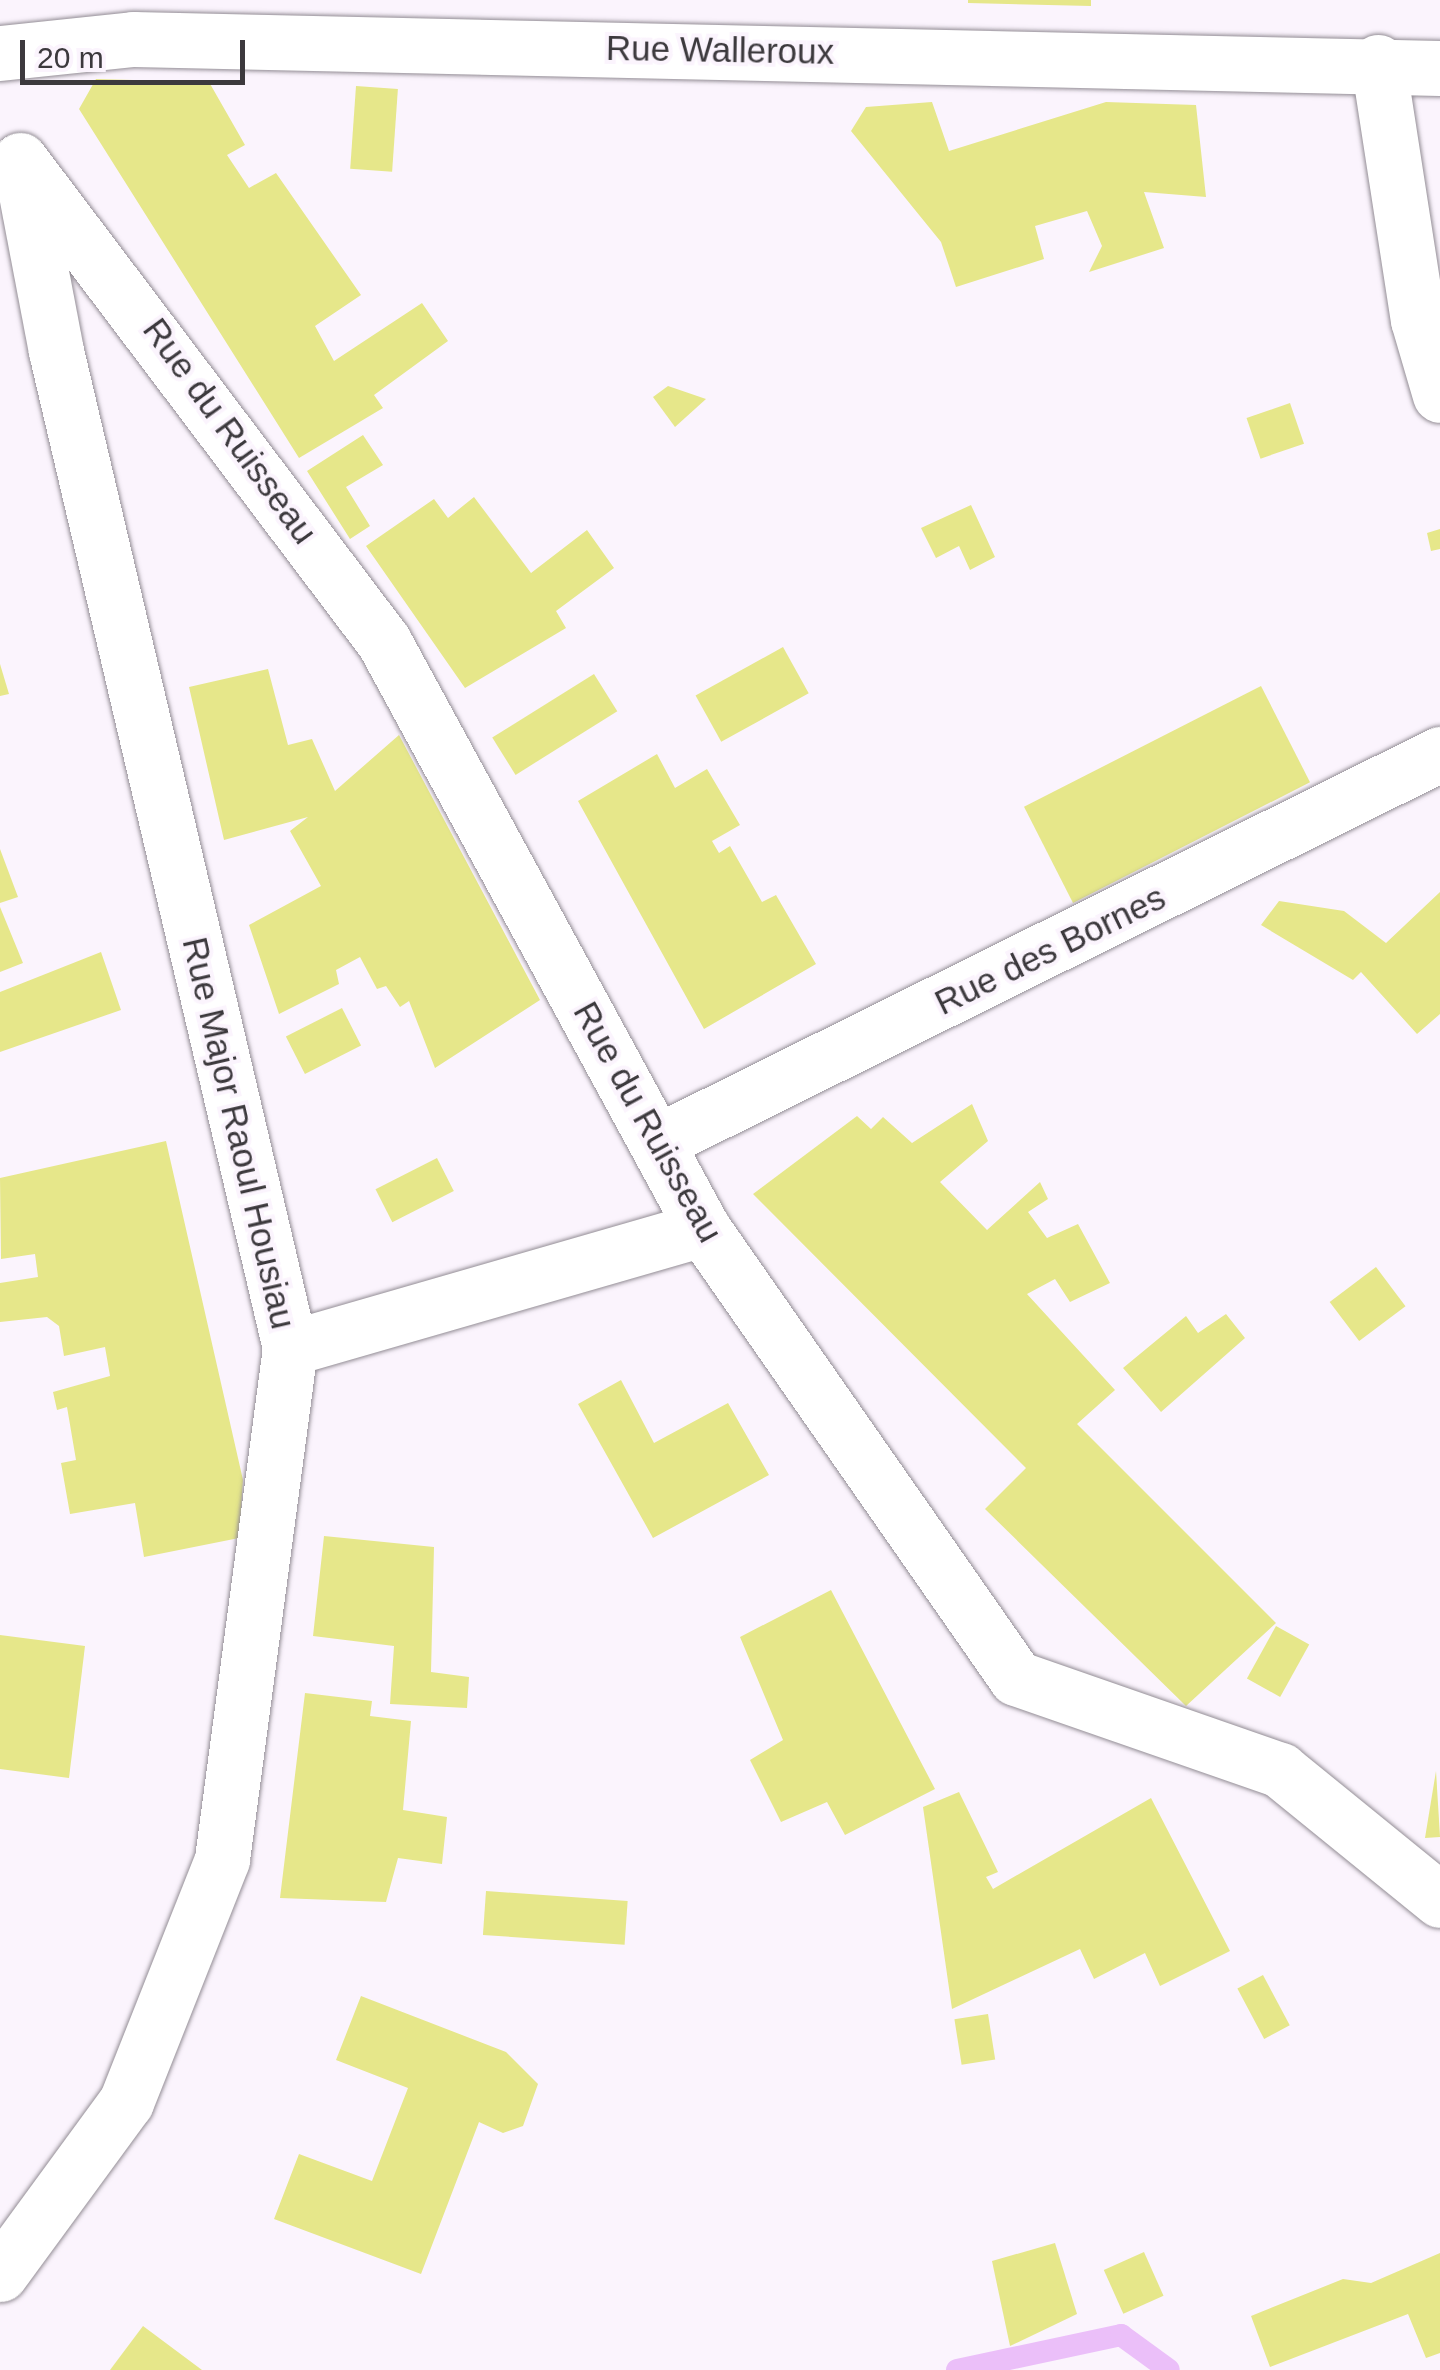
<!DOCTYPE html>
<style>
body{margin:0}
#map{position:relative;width:1440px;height:2370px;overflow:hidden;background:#fbf4fd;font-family:Arial,sans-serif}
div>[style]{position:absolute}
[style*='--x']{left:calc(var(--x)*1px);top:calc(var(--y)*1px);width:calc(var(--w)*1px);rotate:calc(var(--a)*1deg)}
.stream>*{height:22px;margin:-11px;padding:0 11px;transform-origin:11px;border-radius:11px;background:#ebbff9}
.building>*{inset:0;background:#e6e78a;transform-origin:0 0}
.roads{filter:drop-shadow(0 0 2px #938d95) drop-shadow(0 0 2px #938d95)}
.minor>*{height:55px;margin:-27.5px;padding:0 27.5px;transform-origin:27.5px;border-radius:27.5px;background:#fff}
span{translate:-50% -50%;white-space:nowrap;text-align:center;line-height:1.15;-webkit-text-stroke:8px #fbf4fd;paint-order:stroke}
.street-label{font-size:35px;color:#3c393d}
.scale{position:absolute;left:20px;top:40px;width:225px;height:45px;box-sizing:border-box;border:5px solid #3c393d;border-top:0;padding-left:12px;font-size:30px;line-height:35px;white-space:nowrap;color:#3c393d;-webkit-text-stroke:8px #fbf4fd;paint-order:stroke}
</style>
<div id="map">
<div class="stream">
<i style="--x:957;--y:2370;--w:168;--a:-12"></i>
<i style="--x:1121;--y:2335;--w:59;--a:36.1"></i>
</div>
<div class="building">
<i style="clip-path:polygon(968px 0,1091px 0,1091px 6px,968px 3px)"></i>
<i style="clip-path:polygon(96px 79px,209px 82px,245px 145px,227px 155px,249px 188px,276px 173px,361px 295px,315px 326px,334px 361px,422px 303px,448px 341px,374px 395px,383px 408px,299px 458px,79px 109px)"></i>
<i style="left:356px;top:86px;width:42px;height:83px;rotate:4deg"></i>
<i style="clip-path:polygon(932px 102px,949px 151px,1106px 102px,1196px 105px,1206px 197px,1144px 192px,1164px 248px,1089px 272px,1102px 246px,1087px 211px,1035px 226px,1044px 259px,956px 287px,941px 242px,851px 131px,866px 107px)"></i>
<i style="clip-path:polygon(668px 386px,706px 399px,675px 427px,653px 397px)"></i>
<i style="left:1290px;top:403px;width:43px;height:46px;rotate:71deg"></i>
<i style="clip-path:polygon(363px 435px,383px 465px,346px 487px,370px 526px,350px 539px,307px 471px)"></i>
<i style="clip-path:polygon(474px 497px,531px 573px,587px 530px,614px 568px,556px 611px,566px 628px,465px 688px,366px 546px,434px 499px,448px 518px)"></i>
<i style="clip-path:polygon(971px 505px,995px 557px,970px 570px,959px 546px,936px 558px,921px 528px)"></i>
<i style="clip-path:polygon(1440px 529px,1440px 549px,1431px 551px,1427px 533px)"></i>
<i style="left:783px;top:647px;width:53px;height:100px;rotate:61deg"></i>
<i style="clip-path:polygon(0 664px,9px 694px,0 696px)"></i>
<i style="clip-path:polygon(268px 669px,288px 745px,312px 739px,335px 791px,399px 735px,540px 1000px,435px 1068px,409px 1001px,400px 1007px,386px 986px,377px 989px,360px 957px,336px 970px,339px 984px,279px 1014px,249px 925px,321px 886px,290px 831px,308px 817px,224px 840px,189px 687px)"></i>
<i style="left:594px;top:674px;width:44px;height:120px;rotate:58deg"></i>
<i style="left:1261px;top:686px;width:108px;height:266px;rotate:63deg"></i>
<i style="clip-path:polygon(657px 754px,675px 788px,707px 769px,740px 825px,712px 841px,719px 853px,730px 846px,762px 902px,776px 895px,816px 964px,704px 1029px,578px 801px)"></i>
<i style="clip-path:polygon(0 849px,18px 897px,0 903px)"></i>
<i style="clip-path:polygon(1440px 892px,1440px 1014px,1417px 1034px,1361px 972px,1353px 980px,1261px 925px,1279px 901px,1344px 911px,1386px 943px)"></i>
<i style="clip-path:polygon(0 907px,23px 963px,0 972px)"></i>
<i style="clip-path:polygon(101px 952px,121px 1010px,0 1052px,0 992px)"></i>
<i style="left:342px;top:1008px;width:42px;height:63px;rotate:63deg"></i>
<i style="clip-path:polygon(972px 1104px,988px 1141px,940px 1182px,987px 1230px,1040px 1182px,1048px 1199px,1028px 1212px,1047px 1238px,1078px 1224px,1110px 1283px,1070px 1302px,1055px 1279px,1027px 1294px,1115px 1390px,1077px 1424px,1276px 1623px,1186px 1706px,985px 1509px,1026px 1468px,753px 1194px,857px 1116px,871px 1129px,883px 1117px,912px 1143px)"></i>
<i style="clip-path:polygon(166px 1141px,243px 1480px,239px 1538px,144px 1557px,135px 1503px,70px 1514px,61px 1463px,76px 1460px,67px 1407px,57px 1410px,53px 1392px,110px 1376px,105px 1347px,64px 1356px,59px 1326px,47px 1317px,0 1322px,0 1283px,38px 1277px,35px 1254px,1px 1259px,0 1178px)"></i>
<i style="left:437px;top:1158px;width:37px;height:69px;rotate:63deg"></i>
<i style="left:1376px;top:1267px;width:49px;height:58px;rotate:53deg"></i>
<i style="clip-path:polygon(1226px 1314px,1245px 1338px,1161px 1412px,1123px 1368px,1186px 1316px,1198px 1333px)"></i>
<i style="clip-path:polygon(621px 1380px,654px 1443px,728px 1403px,769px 1475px,653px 1538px,578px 1404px)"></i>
<i style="clip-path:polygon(324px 1536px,434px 1547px,431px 1672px,469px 1677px,467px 1708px,390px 1704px,394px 1646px,313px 1636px)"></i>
<i style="clip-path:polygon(831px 1590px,935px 1789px,845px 1835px,827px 1802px,781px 1822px,750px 1760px,783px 1740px,740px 1637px)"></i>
<i style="left:1276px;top:1626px;width:38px;height:60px;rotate:29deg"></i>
<i style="clip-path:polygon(0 1635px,85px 1646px,69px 1778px,0 1769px)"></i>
<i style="clip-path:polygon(305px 1693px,372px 1701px,370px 1716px,411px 1721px,403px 1810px,447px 1817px,442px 1864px,398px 1858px,386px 1902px,280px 1898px)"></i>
<i style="clip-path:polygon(1436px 1771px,1440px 1837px,1425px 1838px)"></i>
<i style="clip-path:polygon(959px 1792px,998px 1872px,986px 1877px,993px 1889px,1151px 1798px,1230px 1951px,1160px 1986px,1145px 1953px,1094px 1979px,1080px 1949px,952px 2009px,923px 1807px)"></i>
<i style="left:486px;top:1891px;width:142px;height:44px;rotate:4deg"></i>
<i style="left:1263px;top:1975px;width:57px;height:29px;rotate:62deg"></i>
<i style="clip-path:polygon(361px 1996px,506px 2052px,538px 2084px,523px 2126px,503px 2133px,479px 2122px,421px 2274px,274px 2219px,299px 2154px,372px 2181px,408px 2088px,336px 2060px)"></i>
<i style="left:988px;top:2014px;width:46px;height:34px;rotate:81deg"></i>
<i style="clip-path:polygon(1055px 2243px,1077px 2314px,1010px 2346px,992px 2261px)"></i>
<i style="left:1144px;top:2252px;width:48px;height:44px;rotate:66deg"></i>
<i style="clip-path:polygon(1440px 2253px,1440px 2353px,1426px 2358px,1408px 2314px,1270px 2367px,1251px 2316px,1343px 2279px,1371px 2283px)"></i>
<i style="clip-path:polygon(143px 2326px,202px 2370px,110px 2370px)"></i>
</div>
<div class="roads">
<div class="minor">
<i style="--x:0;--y:53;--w:134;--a:-6"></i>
<i style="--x:133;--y:39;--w:1307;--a:1.27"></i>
<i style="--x:1378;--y:62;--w:261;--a:81.2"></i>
<i style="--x:1418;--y:320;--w:78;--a:73.7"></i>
<i style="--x:20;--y:160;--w:604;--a:52.94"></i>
<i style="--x:384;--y:642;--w:668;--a:61.48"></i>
<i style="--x:703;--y:1229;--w:547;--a:55.12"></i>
<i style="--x:1016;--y:1678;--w:280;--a:19.2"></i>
<i style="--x:1280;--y:1770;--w:206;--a:39.1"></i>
<i style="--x:657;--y:1142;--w:874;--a:-26.36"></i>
<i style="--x:290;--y:1348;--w:430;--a:-16.1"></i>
<i style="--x:0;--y:2274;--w:213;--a:-53.8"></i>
<i style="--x:126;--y:2102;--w:261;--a:-68.4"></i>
<i style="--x:222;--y:1859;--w:516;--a:-82.42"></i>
<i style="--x:290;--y:1348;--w:1024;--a:-103.21"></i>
<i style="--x:56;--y:351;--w:187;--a:-100.8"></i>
</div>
</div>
<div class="street-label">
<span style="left:720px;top:50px;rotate:1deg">Rue Walleroux</span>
<span style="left:230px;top:431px;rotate:54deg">Rue du Ruisseau</span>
<span style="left:1050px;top:950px;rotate:-26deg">Rue des Bornes</span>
<span style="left:648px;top:1122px;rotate:61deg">Rue du Ruisseau</span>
<span style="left:239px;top:1133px;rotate:77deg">Rue Major Raoul Housiau</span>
</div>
<div class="scale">20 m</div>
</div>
